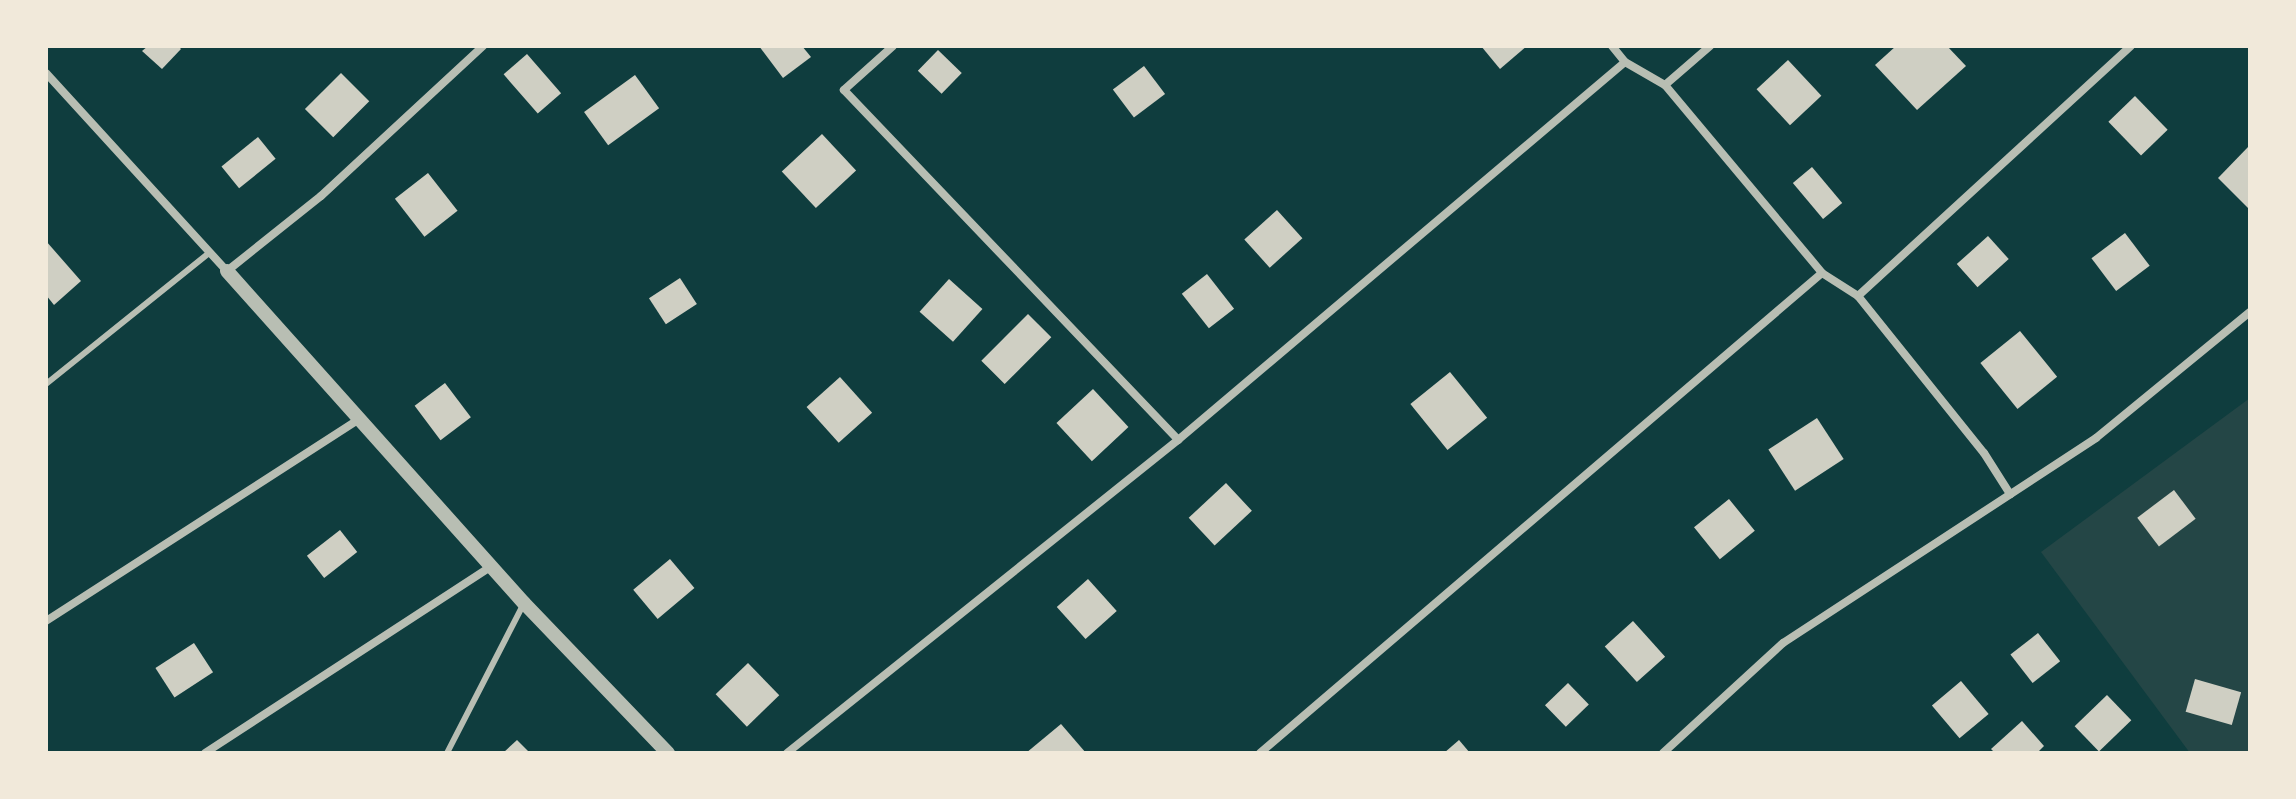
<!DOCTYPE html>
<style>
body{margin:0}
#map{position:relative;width:2296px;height:799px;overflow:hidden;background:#0f3d3e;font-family:"IBM Plex Sans",sans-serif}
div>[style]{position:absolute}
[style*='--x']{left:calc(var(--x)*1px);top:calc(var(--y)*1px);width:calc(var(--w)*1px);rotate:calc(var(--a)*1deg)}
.green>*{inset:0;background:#244646}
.building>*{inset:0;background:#cfcfc3;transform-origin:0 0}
.service>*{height:6px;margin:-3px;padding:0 3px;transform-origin:3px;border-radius:3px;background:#b8beb3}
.minor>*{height:8px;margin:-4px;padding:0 4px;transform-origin:4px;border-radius:4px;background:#b8beb3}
.tertiary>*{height:14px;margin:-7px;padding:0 7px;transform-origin:7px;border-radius:7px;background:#b8beb3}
span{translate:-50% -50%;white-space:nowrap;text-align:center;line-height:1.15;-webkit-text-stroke:7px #f1e9da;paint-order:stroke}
.frame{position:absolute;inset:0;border:48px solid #f1e9da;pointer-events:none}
</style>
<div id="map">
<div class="green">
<i style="clip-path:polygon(2250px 398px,2250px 753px,2190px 753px,2041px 552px)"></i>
</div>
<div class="building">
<i style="clip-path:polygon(148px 46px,178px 46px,181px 49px,162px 69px,142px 51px)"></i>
<i style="clip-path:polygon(759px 46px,802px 46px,811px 57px,783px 78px)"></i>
<i style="clip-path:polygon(1481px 46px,1527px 46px,1500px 69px)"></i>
<i style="clip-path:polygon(1896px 46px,1947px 46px,1966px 66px,1917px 110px,1875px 65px)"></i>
<i style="left:938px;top:50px;width:33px;height:29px;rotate:44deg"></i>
<i style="left:527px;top:54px;width:52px;height:31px;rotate:49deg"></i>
<i style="left:1788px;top:60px;width:49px;height:43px;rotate:47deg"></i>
<i style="left:1144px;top:66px;width:35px;height:39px;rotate:53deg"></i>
<i style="left:341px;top:73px;width:40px;height:51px;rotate:45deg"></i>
<i style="left:635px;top:75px;width:41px;height:63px;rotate:54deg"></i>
<i style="left:2135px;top:96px;width:47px;height:37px;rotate:46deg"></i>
<i style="left:822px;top:134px;width:50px;height:55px;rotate:47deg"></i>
<i style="left:258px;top:137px;width:28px;height:47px;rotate:51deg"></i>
<i style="clip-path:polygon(2250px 145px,2250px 210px,2218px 178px)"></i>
<i style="left:1812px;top:167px;width:47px;height:25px;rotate:50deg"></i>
<i style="left:428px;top:173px;width:48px;height:42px;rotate:52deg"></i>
<i style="left:1277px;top:210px;width:38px;height:44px;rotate:48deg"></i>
<i style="left:2125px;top:233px;width:41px;height:42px;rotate:53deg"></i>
<i style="left:1988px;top:236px;width:31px;height:42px;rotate:48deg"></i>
<i style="clip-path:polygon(46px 241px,81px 281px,54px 305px,46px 295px)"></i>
<i style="left:1207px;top:274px;width:44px;height:32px;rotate:52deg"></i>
<i style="left:680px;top:278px;width:31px;height:37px;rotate:57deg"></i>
<i style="left:949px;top:279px;width:45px;height:44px;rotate:42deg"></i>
<i style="left:1028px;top:314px;width:33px;height:66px;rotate:45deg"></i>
<i style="left:2020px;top:331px;width:59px;height:51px;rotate:51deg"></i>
<i style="left:1450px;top:372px;width:59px;height:51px;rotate:51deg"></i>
<i style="left:840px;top:377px;width:48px;height:45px;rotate:48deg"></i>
<i style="left:445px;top:383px;width:43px;height:38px;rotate:53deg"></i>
<i style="left:1093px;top:389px;width:52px;height:50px;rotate:47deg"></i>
<i style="left:1817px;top:418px;width:49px;height:58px;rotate:57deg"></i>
<i style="left:1226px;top:483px;width:38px;height:51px;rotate:47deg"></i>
<i style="left:2174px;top:490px;width:36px;height:46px;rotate:53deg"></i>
<i style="left:1729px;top:499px;width:41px;height:45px;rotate:51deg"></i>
<i style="left:340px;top:530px;width:28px;height:42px;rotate:52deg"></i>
<i style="left:670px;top:559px;width:38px;height:48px;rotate:50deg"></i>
<i style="left:1088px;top:579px;width:43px;height:42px;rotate:48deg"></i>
<i style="left:1633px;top:621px;width:48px;height:38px;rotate:48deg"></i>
<i style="left:2038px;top:633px;width:36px;height:35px;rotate:52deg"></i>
<i style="left:194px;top:643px;width:35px;height:46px;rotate:57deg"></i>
<i style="left:748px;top:663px;width:45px;height:45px;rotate:46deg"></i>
<i style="left:2195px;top:679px;width:48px;height:34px;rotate:16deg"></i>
<i style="left:1961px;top:681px;width:43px;height:38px;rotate:50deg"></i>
<i style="left:1568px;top:683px;width:30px;height:32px;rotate:46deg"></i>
<i style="left:2107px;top:695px;width:35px;height:45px;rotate:46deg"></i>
<i style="clip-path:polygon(2022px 721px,2044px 746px,2037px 753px,1995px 753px,1991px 749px)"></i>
<i style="clip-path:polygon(1061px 724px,1086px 753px,1026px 753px)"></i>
<i style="clip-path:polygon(517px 740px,530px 753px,503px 753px)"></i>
<i style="clip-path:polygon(1459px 740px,1470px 753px,1444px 753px)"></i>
</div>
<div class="service">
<i style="--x:46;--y:384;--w:209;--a:-38.8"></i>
<i style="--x:447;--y:753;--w:169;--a:-62.8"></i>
</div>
<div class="minor">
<i style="--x:893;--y:46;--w:66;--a:138.1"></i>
<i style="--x:844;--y:90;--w:484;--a:46.3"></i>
<i style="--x:1612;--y:46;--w:21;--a:51"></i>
<i style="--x:1625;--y:62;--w:46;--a:29.9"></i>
<i style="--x:1665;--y:85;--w:245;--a:50.1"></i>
<i style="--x:1822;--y:273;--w:43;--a:32.6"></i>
<i style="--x:1858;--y:296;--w:201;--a:51.3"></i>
<i style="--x:1984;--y:453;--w:49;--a:57.6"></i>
<i style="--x:46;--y:73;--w:268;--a:47.6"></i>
<i style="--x:227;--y:271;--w:120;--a:-38.6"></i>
<i style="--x:321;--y:196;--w:221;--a:-42.8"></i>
<i style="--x:1665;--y:85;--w:60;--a:-40.9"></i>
<i style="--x:1858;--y:296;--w:370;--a:-42.5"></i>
<i style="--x:46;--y:621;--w:373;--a:-32.8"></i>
<i style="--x:205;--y:753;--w:343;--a:-33.1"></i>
<i style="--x:787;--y:753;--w:501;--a:-38.68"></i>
<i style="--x:1178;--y:440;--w:585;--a:-40.22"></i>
<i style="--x:1260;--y:753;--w:739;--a:-40.5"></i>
<i style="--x:1663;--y:753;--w:163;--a:-42.5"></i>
<i style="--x:1783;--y:643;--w:374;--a:-33.2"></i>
<i style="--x:2096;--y:438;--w:199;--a:-39.3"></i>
</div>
<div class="tertiary">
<i style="--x:227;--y:271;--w:445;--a:48.2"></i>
<i style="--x:524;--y:603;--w:208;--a:46.2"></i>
</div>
<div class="frame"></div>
</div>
